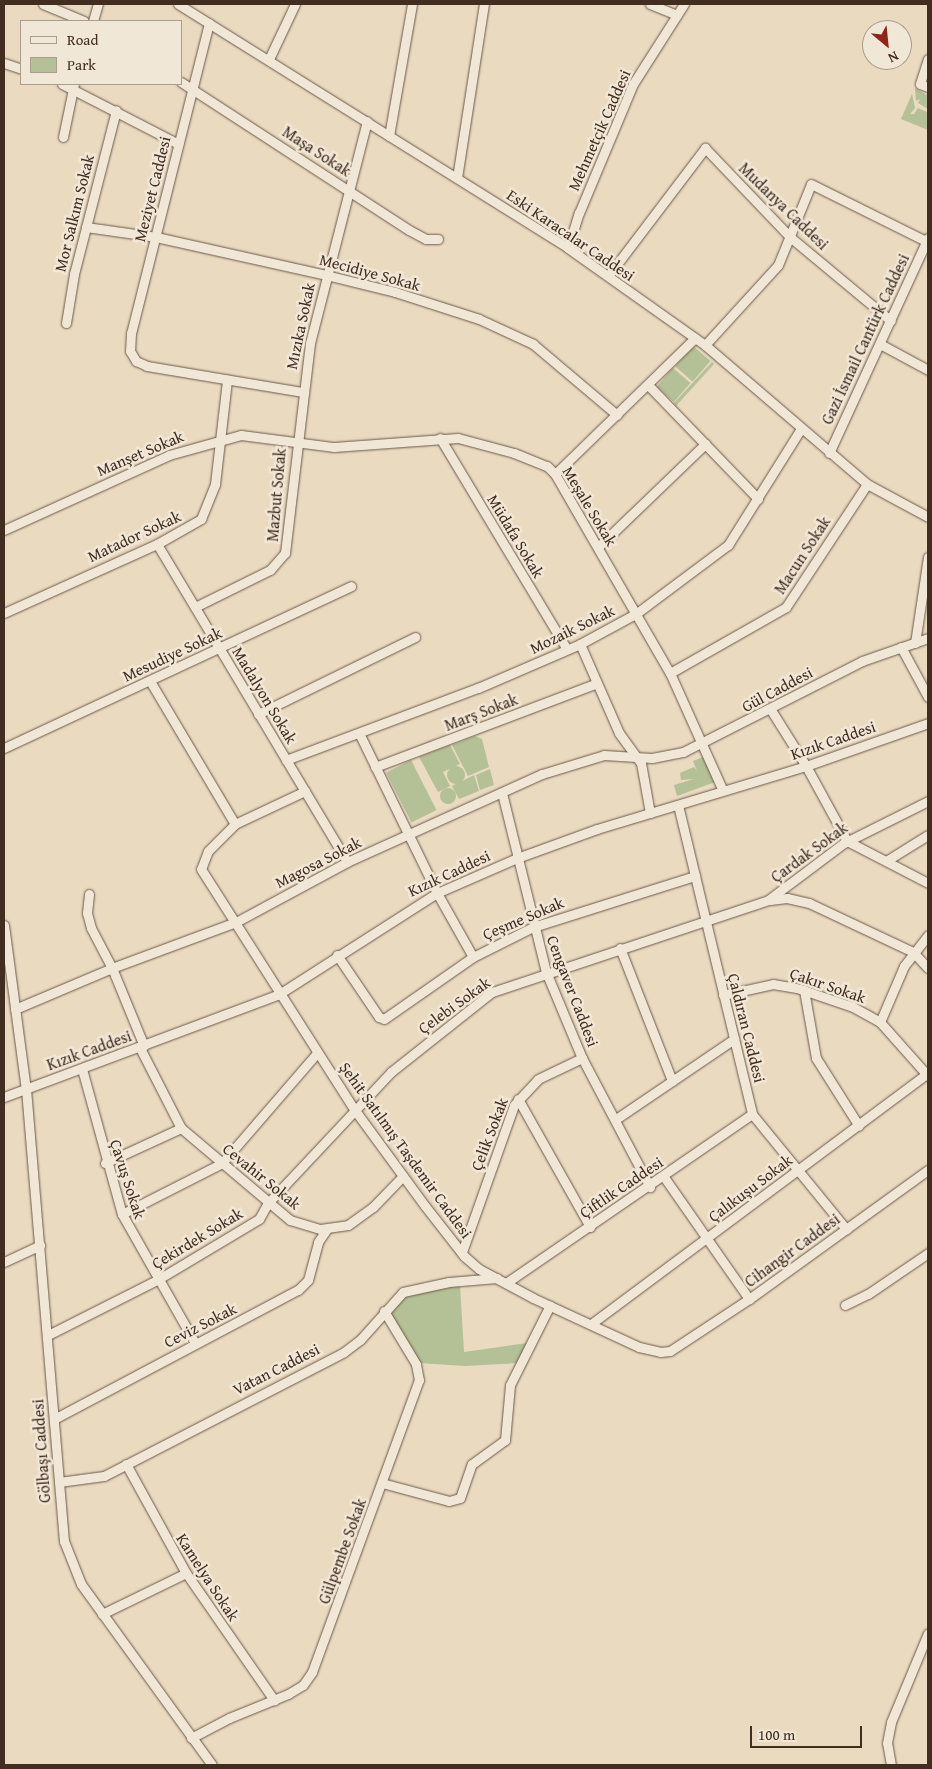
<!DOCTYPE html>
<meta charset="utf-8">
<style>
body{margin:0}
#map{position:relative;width:932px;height:1769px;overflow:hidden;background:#e9dac0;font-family:"Gentium Book Plus",serif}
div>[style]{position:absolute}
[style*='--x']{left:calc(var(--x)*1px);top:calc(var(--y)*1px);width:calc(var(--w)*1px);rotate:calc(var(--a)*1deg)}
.green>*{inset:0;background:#b4c095;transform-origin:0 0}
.round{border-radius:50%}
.roads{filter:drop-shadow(0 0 1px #6c5849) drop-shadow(0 0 1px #6c5849)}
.minor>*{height:9px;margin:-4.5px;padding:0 4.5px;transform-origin:4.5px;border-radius:4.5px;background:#f1e7d6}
span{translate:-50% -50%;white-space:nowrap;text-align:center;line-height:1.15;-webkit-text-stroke:5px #f1e7d6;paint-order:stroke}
.street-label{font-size:16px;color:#422d21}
.frame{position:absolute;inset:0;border:5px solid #422d21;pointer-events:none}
.legend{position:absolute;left:20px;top:20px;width:162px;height:65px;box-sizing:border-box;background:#f1e7d6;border:1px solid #ab9d8e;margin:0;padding:6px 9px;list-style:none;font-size:15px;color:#422d21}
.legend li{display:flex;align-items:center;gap:10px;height:25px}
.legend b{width:25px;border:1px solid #ab9d8e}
.north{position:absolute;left:862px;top:20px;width:50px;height:50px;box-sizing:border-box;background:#f1e7d6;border:1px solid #ab9d8e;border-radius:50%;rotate:152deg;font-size:14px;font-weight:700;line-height:20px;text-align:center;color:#422d21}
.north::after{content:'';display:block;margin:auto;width:18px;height:22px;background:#8f2418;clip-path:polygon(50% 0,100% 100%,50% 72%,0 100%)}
.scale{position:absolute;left:750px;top:1726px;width:112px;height:22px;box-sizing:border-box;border:2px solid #422d21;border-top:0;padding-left:6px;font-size:15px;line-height:18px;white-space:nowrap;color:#422d21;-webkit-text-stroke:4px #f1e7d6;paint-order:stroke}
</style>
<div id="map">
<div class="green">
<i style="clip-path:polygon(915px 88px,928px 96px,928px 109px,918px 103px,920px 99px,916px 101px)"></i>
<i style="clip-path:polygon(912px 94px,915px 108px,910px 114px,914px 114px,918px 108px,927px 112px,928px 130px,901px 119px)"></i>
<i style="left:693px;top:346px;width:23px;height:27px;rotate:41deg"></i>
<i style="clip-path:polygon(712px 362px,714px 364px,676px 406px,674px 403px)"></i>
<i style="left:673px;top:368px;width:23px;height:25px;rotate:41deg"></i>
<i style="clip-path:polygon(475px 736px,482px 739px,489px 767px,468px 776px,452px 745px)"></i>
<i style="clip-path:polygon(450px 745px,460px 764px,443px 772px,450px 786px,438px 792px,419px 757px)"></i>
<i style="clip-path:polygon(705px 756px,715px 782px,677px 796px,674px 785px,694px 779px,681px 780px,680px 773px,694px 767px,697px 771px,693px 761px)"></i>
<i style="left:411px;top:760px;width:56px;height:28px;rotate:63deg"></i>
<i class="round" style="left:447px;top:766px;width:18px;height:18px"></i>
<i style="clip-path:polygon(490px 769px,494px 785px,480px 790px,476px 775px)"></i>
<i style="clip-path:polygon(474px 775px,479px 791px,459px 799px,452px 786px)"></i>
<i class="round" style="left:440px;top:788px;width:16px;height:16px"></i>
<i style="clip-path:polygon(460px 1286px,464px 1352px,527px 1343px,517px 1363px,465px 1366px,419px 1363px,390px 1314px,391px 1307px,408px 1293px)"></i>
</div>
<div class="roads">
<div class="minor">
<i style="--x:43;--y:4;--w:44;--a:22.5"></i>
<i style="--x:178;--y:4;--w:460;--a:32"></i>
<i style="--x:568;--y:248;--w:168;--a:35.3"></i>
<i style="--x:705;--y:345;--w:213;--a:40.6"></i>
<i style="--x:867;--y:484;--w:69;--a:28.4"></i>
<i style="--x:650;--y:4;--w:29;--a:22"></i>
<i style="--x:93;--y:21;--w:18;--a:-74"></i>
<i style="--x:209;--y:23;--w:320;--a:104.1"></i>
<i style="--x:131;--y:333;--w:18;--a:93"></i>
<i style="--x:130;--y:351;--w:12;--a:59"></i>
<i style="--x:136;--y:361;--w:12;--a:24"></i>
<i style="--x:147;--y:366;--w:157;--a:9.5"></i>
<i style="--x:269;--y:59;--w:61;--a:-64.7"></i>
<i style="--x:928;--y:59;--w:26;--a:108"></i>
<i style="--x:920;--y:84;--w:9;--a:21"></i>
<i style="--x:4;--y:63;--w:18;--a:19"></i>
<i style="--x:181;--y:82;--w:272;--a:33"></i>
<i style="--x:409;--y:230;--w:19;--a:28"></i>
<i style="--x:426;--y:239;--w:12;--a:0"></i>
<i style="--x:62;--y:84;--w:131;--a:27.3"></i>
<i style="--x:389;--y:136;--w:134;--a:-80.1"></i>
<i style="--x:63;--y:137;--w:54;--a:-78.3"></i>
<i style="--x:457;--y:178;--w:176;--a:-81.2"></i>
<i style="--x:86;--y:227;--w:71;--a:8.1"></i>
<i style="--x:156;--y:237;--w:174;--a:12.6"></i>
<i style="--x:326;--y:275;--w:71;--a:13.8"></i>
<i style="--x:395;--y:292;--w:88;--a:17.8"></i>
<i style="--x:479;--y:319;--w:60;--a:24.8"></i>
<i style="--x:533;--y:344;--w:110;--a:40.2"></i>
<i style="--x:568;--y:248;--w:37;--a:-73"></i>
<i style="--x:579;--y:213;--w:140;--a:-67.3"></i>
<i style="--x:633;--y:84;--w:95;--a:-57.5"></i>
<i style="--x:608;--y:276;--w:161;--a:-52.8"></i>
<i style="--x:705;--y:148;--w:123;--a:46.3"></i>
<i style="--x:790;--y:237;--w:131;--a:39.7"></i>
<i style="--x:66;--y:323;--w:50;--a:-80.7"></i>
<i style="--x:74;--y:274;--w:169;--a:-75.6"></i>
<i style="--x:880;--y:344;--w:55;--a:28.4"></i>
<i style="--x:705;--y:345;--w:108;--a:-47.6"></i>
<i style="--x:778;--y:265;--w:87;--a:-67.8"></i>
<i style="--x:811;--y:184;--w:131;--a:26.4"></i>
<i style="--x:649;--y:386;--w:157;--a:46"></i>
<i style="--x:440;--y:438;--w:246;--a:59"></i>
<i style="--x:829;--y:453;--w:237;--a:-65.3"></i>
<i style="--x:555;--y:474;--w:195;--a:-44.2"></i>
<i style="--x:4;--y:530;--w:181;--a:-24.4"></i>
<i style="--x:169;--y:455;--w:75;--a:-15.5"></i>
<i style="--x:241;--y:435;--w:94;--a:7.4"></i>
<i style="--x:334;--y:447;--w:124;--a:-4.2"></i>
<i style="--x:458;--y:438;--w:58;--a:15"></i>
<i style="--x:514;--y:453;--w:35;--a:22"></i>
<i style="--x:547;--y:466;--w:11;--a:45"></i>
<i style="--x:555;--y:474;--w:230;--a:60"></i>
<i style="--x:670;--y:673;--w:129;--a:65.8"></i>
<i style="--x:157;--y:544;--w:370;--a:59.1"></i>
<i style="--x:598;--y:547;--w:149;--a:-43.9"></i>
<i style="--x:195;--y:607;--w:84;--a:-26.3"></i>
<i style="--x:270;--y:570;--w:23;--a:-49"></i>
<i style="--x:285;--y:553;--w:211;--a:-83.2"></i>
<i style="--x:310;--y:343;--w:229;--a:-75.6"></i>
<i style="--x:4;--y:613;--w:168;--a:-24.3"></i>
<i style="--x:157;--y:544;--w:51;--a:-29.6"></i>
<i style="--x:201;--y:519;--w:38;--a:-68"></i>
<i style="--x:215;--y:484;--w:105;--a:-83.4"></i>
<i style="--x:915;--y:643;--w:87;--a:-81.4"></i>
<i style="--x:580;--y:644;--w:97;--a:66.3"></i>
<i style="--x:619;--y:733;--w:37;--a:54"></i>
<i style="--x:641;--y:763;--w:51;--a:79.8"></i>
<i style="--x:901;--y:647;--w:57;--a:61.6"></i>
<i style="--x:670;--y:673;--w:133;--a:-29.6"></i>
<i style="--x:786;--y:607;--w:147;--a:-56.6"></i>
<i style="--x:150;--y:681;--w:166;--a:59.3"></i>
<i style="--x:771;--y:710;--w:66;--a:58"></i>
<i style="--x:806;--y:766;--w:85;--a:61.3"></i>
<i style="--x:847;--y:841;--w:91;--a:27.4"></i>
<i style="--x:258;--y:714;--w:175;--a:-26.1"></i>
<i style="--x:359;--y:733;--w:178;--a:64"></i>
<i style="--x:437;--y:893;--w:73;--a:60.6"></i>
<i style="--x:4;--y:748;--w:383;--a:-25"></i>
<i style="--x:286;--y:760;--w:205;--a:-20.6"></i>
<i style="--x:478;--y:688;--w:111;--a:-23.3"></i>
<i style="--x:580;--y:644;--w:65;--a:-28.5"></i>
<i style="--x:637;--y:613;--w:114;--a:-36.8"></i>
<i style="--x:728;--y:545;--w:136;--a:-57.9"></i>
<i style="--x:375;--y:767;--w:237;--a:-20.7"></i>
<i style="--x:305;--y:791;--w:77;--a:154.8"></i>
<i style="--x:235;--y:824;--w:38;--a:135"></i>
<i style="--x:208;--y:851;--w:19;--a:111"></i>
<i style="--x:201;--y:869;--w:285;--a:57.5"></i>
<i style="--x:354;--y:1109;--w:120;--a:53.8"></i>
<i style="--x:425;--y:1206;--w:63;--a:52"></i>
<i style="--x:464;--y:1256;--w:20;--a:41"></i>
<i style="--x:479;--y:1269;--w:61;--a:28.2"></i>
<i style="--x:533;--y:1298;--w:117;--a:24.8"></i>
<i style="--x:639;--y:1347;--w:22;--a:13"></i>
<i style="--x:660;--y:1352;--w:10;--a:-6"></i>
<i style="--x:670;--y:1351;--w:95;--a:-33.4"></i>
<i style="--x:749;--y:1299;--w:221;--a:-35.8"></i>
<i style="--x:502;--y:793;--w:184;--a:76.2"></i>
<i style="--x:546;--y:972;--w:93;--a:67.3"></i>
<i style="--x:582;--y:1058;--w:146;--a:62.2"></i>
<i style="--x:678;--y:805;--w:318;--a:76.5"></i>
<i style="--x:752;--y:1114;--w:149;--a:50.7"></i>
<i style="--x:886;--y:861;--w:49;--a:-31.8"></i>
<i style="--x:89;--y:894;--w:19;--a:96"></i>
<i style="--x:87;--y:913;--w:16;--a:75"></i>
<i style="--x:91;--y:928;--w:45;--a:62.3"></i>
<i style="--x:112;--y:968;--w:84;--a:67.7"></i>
<i style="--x:770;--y:900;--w:17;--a:-7"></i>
<i style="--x:787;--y:898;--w:23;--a:13"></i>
<i style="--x:809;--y:903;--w:115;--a:25.2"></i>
<i style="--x:913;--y:952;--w:22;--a:47"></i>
<i style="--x:4;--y:925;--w:165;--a:82.4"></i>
<i style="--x:26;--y:1089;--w:454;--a:85.2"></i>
<i style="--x:64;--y:1541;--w:46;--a:68.4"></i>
<i style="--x:81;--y:1584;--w:223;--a:54.1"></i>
<i style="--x:620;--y:948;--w:143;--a:68.6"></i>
<i style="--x:337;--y:955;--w:75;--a:55.9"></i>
<i style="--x:379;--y:1017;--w:5;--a:22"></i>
<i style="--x:384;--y:1019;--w:108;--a:-34.9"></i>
<i style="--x:473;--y:957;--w:67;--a:-26.6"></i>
<i style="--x:533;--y:927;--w:170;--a:-17.5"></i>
<i style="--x:804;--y:990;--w:69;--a:80"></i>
<i style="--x:816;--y:1058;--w:80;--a:57.7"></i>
<i style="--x:723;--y:995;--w:51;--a:-12.4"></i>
<i style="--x:773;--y:984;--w:27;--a:10"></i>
<i style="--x:800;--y:989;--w:56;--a:18.8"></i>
<i style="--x:853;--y:1007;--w:31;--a:29"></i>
<i style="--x:880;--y:1022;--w:72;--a:48.4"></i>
<i style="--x:15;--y:1009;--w:105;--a:-22.9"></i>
<i style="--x:112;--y:968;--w:132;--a:-20.4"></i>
<i style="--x:236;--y:922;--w:126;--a:-28.4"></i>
<i style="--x:347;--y:862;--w:214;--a:-24.3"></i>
<i style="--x:542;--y:774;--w:65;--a:-17"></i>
<i style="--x:604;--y:755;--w:48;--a:3.6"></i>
<i style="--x:652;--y:758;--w:32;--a:-11"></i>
<i style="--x:683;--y:752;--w:201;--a:-26.9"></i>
<i style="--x:862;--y:661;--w:70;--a:-19.2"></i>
<i style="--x:880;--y:1022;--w:61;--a:-66.8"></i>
<i style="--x:904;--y:966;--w:39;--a:-52"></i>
<i style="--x:140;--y:1048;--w:90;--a:62.9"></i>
<i style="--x:181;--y:1128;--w:143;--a:40.2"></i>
<i style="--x:290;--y:1220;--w:31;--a:17"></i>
<i style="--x:320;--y:1229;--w:28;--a:-8"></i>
<i style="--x:348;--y:1225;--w:31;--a:-36"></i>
<i style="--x:373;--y:1207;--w:43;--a:-45.9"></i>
<i style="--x:82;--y:1069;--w:150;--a:74.6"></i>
<i style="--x:122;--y:1214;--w:148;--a:60.5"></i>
<i style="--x:4;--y:1097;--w:294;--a:-20.5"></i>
<i style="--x:279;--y:994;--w:188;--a:-32.6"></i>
<i style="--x:437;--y:893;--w:87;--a:-23.6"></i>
<i style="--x:517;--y:858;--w:85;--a:-19.9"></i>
<i style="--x:597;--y:829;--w:218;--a:-16.8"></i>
<i style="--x:806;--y:766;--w:129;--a:-19.4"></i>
<i style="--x:518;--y:1099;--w:147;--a:60.6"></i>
<i style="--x:616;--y:1119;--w:143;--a:-34.1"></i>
<i style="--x:105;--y:1163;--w:84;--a:-24.7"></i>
<i style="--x:664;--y:1177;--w:149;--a:55.1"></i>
<i style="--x:122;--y:1214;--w:112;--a:-27"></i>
<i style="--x:222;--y:1163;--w:145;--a:-49.2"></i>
<i style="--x:462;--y:1252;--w:156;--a:-70.5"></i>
<i style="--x:514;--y:1105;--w:35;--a:-47"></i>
<i style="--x:538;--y:1079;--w:49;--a:-25.5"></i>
<i style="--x:4;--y:1262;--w:40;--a:-25"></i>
<i style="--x:506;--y:1283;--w:298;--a:-34.5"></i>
<i style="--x:845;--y:1305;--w:25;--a:-26"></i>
<i style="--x:868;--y:1294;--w:73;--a:-34.3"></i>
<i style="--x:591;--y:1324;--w:419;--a:-36.7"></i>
<i style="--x:48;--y:1335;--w:122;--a:-26.8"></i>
<i style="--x:157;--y:1280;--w:119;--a:-30.9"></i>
<i style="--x:259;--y:1219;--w:18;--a:-61"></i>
<i style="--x:268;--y:1203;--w:180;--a:-46.8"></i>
<i style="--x:391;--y:1072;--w:129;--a:-38.4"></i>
<i style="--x:492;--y:992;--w:291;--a:-18.4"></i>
<i style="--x:768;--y:900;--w:95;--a:-36.9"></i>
<i style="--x:844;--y:843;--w:94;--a:-26.6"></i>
<i style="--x:54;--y:1419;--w:276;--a:-27.9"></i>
<i style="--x:298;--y:1290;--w:14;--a:-45"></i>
<i style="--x:308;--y:1280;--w:39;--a:-75"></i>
<i style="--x:318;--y:1242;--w:14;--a:-56"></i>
<i style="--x:126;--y:1464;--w:124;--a:61.2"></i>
<i style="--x:186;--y:1573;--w:155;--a:55.3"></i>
<i style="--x:59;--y:1482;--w:45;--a:-7.6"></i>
<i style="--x:104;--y:1476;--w:270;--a:-27.3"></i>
<i style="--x:344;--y:1352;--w:20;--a:-37"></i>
<i style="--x:360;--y:1340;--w:64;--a:-48.1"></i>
<i style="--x:403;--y:1292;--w:47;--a:-12.3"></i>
<i style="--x:449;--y:1282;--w:48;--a:-4.8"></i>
<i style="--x:382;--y:1483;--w:69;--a:15"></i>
<i style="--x:449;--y:1501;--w:11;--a:-15"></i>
<i style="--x:460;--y:1498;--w:36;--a:-71"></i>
<i style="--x:472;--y:1464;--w:41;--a:-36"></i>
<i style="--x:505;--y:1440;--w:55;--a:-84.8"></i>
<i style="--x:510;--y:1385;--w:89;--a:-63.4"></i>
<i style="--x:102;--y:1614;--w:93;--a:-26"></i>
<i style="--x:191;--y:1738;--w:43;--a:-27.8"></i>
<i style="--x:229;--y:1718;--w:64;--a:-22.1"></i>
<i style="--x:288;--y:1694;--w:17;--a:-31"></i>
<i style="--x:303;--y:1685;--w:16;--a:-55"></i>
<i style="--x:312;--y:1672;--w:311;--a:-69.9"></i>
<i style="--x:419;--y:1380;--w:16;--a:-101"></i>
<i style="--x:416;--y:1364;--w:62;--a:-121.1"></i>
<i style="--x:891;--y:1765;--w:22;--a:-100"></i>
<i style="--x:887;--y:1743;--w:21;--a:-79"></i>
<i style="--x:891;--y:1722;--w:96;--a:-67.4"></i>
</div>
</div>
<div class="street-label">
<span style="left:599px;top:130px;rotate:-66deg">Mehmetçik Caddesi</span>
<span style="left:317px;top:151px;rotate:33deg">Maşa Sokak</span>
<span style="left:152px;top:189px;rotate:-76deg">Meziyet Caddesi</span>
<span style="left:784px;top:206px;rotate:44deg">Mudanya Caddesi</span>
<span style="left:74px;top:213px;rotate:-76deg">Mor Salkım Sokak</span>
<span style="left:571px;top:235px;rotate:34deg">Eski Karacalar Caddesi</span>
<span style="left:370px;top:272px;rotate:15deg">Mecidiye Sokak</span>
<span style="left:300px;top:326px;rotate:-78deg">Mızıka Sokak</span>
<span style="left:865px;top:339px;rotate:-65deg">Gazi İsmail Cantürk Caddesi</span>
<span style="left:140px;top:453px;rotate:-23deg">Manşet Sokak</span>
<span style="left:276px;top:495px;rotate:-85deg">Mazbut Sokak</span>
<span style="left:590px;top:506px;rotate:59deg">Meşale Sokak</span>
<span style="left:134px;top:536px;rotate:-25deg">Matador Sokak</span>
<span style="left:516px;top:536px;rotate:59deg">Müdafa Sokak</span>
<span style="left:802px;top:555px;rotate:-57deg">Macun Sokak</span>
<span style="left:572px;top:629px;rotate:-26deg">Mozaik Sokak</span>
<span style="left:172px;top:654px;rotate:-25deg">Mesudiye Sokak</span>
<span style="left:777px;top:689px;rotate:-28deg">Gül Caddesi</span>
<span style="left:265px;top:695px;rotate:59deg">Madalyon Sokak</span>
<span style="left:481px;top:712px;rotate:-21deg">Marş Sokak</span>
<span style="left:833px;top:740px;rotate:-19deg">Kızık Caddesi</span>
<span style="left:809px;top:852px;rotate:-36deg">Çardak Sokak</span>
<span style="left:318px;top:862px;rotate:-27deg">Magosa Sokak</span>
<span style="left:449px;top:873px;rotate:-25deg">Kızık Caddesi</span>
<span style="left:523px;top:918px;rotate:-23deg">Çeşme Sokak</span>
<span style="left:828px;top:985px;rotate:19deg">Çakır Sokak</span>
<span style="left:573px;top:991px;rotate:69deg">Cengaver Caddesi</span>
<span style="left:454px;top:1005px;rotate:-36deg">Çelebi Sokak</span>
<span style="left:747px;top:1028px;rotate:76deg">Çaldıran Caddesi</span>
<span style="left:89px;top:1050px;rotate:-20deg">Kızık Caddesi</span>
<span style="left:489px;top:1134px;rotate:-69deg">Çelik Sokak</span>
<span style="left:406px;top:1150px;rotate:54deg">Şehit Satılmış Taşdemir Caddesi</span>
<span style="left:262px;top:1176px;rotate:39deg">Cevahir Sokak</span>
<span style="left:128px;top:1179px;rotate:72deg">Çavuş Sokak</span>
<span style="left:621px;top:1187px;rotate:-34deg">Çiftlik Caddesi</span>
<span style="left:750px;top:1188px;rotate:-37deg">Çalıkuşu Sokak</span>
<span style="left:197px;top:1238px;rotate:-31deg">Çekirdek Sokak</span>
<span style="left:792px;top:1250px;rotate:-36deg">Cihangir Caddesi</span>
<span style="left:200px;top:1325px;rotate:-27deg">Ceviz Sokak</span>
<span style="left:276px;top:1369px;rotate:-27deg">Vatan Caddesi</span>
<span style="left:41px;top:1451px;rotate:-94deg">Gölbaşı Caddesi</span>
<span style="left:342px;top:1551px;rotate:-70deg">Gülpembe Sokak</span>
<span style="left:208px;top:1577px;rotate:57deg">Kamelya Sokak</span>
</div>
<div class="frame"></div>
<ul class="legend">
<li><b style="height:6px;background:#f1e7d6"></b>Road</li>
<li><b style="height:14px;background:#b4c095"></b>Park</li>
</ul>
<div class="north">N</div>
<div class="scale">100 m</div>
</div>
